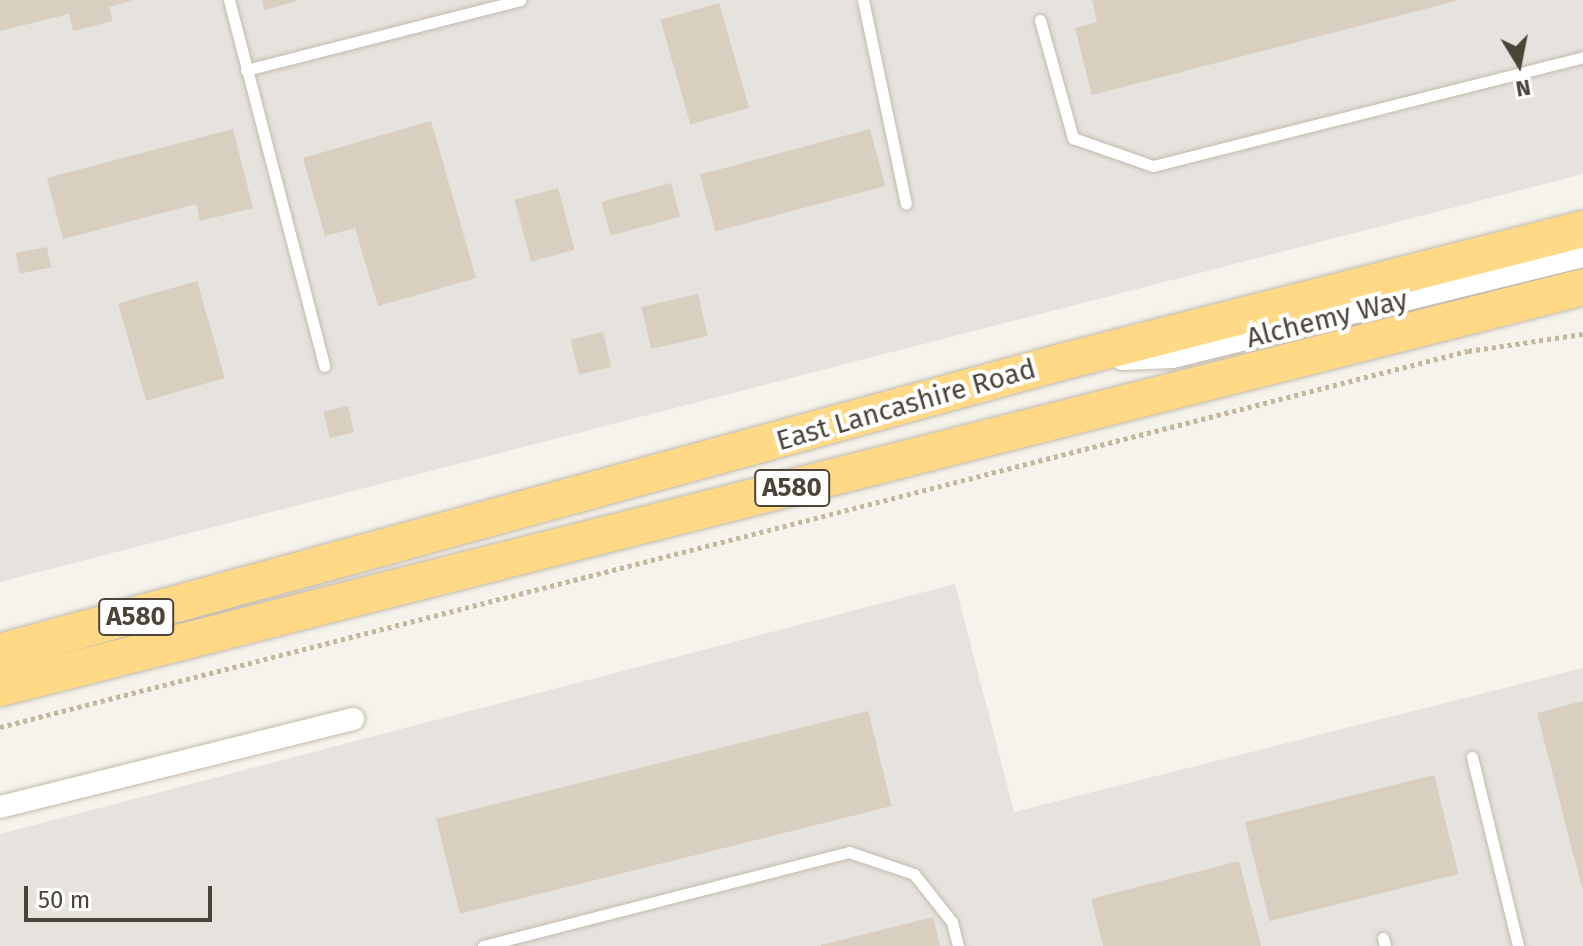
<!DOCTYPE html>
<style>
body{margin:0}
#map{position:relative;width:1583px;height:946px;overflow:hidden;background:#f6f3ec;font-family:"Fira Sans",sans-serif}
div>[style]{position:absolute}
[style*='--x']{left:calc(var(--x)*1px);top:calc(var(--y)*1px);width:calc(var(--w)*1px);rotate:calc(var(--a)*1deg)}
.industrial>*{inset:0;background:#e6e2dd}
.building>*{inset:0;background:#d8cfc1;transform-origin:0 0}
.path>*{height:5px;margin-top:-2.5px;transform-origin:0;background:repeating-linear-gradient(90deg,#c4b79f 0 4px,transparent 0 8px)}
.roads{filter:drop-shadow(0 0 2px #c2bbae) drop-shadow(0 0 2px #c2bbae)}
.service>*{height:11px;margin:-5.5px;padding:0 5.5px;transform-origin:5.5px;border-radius:5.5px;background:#fff}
.minor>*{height:22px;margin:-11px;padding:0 11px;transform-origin:11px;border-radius:11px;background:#fff}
.trunk>*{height:36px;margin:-18px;padding:0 18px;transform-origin:18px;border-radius:18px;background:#ffd985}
span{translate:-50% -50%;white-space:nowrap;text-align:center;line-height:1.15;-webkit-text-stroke:8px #fff;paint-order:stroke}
.shield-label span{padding:2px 6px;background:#fff;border:2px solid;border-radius:6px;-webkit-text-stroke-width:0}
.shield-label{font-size:26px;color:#4b4439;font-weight:700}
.street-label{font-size:28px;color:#4b4439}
.north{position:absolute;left:1479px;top:24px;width:80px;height:80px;-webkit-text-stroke:6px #fff;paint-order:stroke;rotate:170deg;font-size:22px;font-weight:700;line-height:32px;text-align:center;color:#4b4439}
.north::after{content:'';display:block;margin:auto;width:28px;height:36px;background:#4b4439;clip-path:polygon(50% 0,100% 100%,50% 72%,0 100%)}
.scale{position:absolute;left:24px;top:886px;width:188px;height:36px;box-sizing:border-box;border:4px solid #4b4439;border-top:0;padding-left:10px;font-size:24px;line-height:28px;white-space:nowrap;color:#4b4439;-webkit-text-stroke:6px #fff;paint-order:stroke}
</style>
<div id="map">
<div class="industrial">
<i style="clip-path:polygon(0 0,1583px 0,1583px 174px,0 582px)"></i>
<i style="clip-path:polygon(955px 584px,1014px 812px,1583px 668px,1583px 946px,0 946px,0 834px)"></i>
</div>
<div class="building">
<i style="clip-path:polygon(0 0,131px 0,131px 1px,109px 7px,113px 21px,73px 31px,69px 14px,0 31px)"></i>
<i style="clip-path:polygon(262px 0,297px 0,297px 1px,264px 10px)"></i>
<i style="clip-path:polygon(1092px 0,1456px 0,1456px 1px,1092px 95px,1075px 28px,1097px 22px)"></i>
<i style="left:719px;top:3px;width:109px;height:61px;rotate:74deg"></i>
<i style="clip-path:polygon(431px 121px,476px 278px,378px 306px,355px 228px,325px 236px,303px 158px)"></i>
<i style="clip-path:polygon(233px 129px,253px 208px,200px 221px,196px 204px,63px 239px,47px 178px)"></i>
<i style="left:870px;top:129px;width:59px;height:176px;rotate:75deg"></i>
<i style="left:671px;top:183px;width:35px;height:72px;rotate:75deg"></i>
<i style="left:558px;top:188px;width:64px;height:45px;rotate:75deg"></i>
<i style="left:47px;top:247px;width:21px;height:32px;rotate:79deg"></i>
<i style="left:197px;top:281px;width:101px;height:82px;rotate:74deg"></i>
<i style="left:698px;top:294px;width:43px;height:58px;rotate:77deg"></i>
<i style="left:603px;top:332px;width:36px;height:33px;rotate:77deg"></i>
<i style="left:348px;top:406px;width:27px;height:25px;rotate:77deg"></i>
<i style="clip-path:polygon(1583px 701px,1583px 888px,1582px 888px,1537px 713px)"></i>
<i style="left:868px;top:711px;width:98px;height:445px;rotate:76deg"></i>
<i style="left:1434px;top:775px;width:102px;height:195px;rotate:76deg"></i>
<i style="clip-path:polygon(1239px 861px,1261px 946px,1103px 946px,1091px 899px)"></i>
<i style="clip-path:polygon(933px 917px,940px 946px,821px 946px,821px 945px)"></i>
</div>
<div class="path">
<i style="--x:0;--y:727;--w:1515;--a:-14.37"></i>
<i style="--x:1468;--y:351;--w:116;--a:-8.4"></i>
</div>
<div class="roads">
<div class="service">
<i style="--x:229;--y:0;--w:378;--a:75.4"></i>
<i style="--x:863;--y:0;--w:208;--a:78.1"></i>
<i style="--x:1040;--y:20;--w:123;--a:74.4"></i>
<i style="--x:1073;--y:138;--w:85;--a:19.3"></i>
<i style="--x:1153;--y:166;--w:444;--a:-14.2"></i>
<i style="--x:246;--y:70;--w:283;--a:-14.3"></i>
<i style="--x:1472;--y:757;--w:195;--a:76.3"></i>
<i style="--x:1383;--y:938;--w:8;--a:76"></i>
<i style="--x:483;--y:946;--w:378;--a:-14.4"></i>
<i style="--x:849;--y:852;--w:69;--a:18.7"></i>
<i style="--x:914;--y:874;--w:61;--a:51.6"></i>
<i style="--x:952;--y:922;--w:25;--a:76"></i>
</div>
<div class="minor">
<i style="--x:1122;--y:359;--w:50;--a:-2.3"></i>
<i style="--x:1172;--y:357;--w:423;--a:-13.8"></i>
<i style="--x:0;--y:807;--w:364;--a:-14"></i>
</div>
<div class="trunk">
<i style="--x:0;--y:652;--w:1108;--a:-15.28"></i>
<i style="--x:1069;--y:360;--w:530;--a:-14.3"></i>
<i style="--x:0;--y:688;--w:1633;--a:-14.21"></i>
</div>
</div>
<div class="shield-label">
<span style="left:792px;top:488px">A580</span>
<span style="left:136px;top:617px">A580</span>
</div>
<div class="street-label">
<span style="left:1327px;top:319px;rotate:-14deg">Alchemy Way</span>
<span style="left:906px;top:405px;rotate:-16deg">East Lancashire Road</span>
</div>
<div class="north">N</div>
<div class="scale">50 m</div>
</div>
